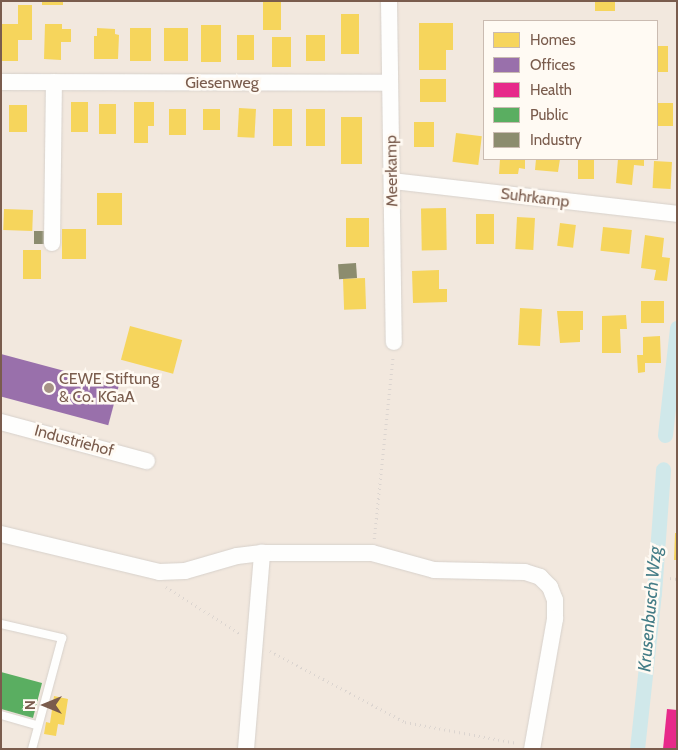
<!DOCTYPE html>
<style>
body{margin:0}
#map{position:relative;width:678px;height:750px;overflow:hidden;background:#f9f5f0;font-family:Cabin,sans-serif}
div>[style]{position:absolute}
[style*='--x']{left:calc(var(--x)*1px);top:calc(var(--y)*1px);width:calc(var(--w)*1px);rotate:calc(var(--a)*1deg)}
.residential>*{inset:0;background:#f2e8de}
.homes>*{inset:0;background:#f6d55c;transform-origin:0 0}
.offices>*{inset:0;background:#9970ab;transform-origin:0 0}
.health>*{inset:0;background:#e7298a}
.public>*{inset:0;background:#5aae61}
.industry>*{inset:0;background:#8c8c6e;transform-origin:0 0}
.stream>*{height:4.5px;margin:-2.25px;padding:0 2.25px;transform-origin:2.25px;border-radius:2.25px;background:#d0e8ea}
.canal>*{height:15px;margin:-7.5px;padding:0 7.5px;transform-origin:7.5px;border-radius:7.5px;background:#d0e8ea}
.path>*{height:2.5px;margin-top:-1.25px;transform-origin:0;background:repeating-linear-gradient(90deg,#dcd5d0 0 1px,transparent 0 5px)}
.roads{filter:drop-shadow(0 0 1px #d7d1cb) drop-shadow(0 0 1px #d7d1cb)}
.service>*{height:8px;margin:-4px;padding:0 4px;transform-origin:4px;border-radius:4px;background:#fefefd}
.minor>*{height:16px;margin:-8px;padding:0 8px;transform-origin:8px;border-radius:8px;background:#fefefd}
.dots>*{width:14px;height:14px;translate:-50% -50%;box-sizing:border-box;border:2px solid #fffaf3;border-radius:50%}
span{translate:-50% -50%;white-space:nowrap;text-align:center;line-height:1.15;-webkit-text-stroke:5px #fffaf3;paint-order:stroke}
.street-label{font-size:16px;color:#7a5c4d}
.poi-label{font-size:16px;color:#7a5c4d}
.left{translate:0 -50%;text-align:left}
.water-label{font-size:18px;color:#437c86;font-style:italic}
.frame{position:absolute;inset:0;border:2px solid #7a5c4d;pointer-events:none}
.legend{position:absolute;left:483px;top:20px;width:175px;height:140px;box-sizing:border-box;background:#fffaf3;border:1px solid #cabbb1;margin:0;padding:6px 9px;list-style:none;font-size:15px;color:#7a5c4d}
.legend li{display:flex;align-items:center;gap:10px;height:25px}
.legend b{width:25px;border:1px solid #cabbb1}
.north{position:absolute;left:20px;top:680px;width:50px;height:50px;-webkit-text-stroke:4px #fffaf3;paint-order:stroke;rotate:270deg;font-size:14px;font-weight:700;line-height:20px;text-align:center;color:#7a5c4d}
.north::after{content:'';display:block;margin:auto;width:18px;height:22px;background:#7a5c4d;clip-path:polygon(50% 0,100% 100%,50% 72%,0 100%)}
</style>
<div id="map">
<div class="residential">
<i style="clip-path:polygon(evenodd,1px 1px,677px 1px,677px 749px,1px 749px,1px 1px,484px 21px,657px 21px,657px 159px,484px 159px,484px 21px)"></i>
</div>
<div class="homes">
<i style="left:42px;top:1px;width:21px;height:4px"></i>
<i style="left:263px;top:1px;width:18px;height:29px"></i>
<i style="left:595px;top:1px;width:20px;height:10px"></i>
<i style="clip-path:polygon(18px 5px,32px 5px,32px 40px,18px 40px,18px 61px,1px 61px,1px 24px,18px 24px)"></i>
<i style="left:341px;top:14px;width:18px;height:40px"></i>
<i style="clip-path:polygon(419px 23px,453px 23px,453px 50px,446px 50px,446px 70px,419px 70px)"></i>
<i style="clip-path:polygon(45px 24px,62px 24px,62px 29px,71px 29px,71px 42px,61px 42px,61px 60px,44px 59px)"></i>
<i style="left:201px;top:25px;width:20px;height:37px"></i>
<i style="clip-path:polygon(97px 28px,115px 29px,115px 34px,119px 35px,118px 59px,94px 59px,94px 36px,97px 36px)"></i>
<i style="left:130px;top:28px;width:21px;height:33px"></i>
<i style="left:164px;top:28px;width:24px;height:33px"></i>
<i style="left:237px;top:35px;width:17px;height:25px"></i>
<i style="left:306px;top:35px;width:19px;height:26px"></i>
<i style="left:272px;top:37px;width:19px;height:30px"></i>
<i style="left:657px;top:46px;width:11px;height:26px"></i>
<i style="left:420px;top:79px;width:26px;height:23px"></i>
<i style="left:71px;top:102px;width:17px;height:30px"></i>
<i style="clip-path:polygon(134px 102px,154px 102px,154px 126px,148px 126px,148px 143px,134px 143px)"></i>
<i style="left:657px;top:103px;width:16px;height:23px"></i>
<i style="left:99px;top:104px;width:17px;height:30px"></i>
<i style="left:9px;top:105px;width:18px;height:27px"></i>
<i style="left:239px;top:108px;width:17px;height:29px;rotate:3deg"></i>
<i style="left:169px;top:109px;width:17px;height:26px"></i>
<i style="left:203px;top:109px;width:17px;height:21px"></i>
<i style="left:273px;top:109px;width:19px;height:37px"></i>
<i style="left:306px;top:109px;width:19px;height:37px"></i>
<i style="left:341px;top:117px;width:21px;height:47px"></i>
<i style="left:414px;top:122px;width:20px;height:25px"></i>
<i style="left:456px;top:133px;width:26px;height:29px;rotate:7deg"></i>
<i style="clip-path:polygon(500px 159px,525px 159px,525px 169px,519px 168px,518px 174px,499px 174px)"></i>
<i style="clip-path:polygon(536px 159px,560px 159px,558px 172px,535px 170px)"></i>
<i style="left:578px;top:159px;width:16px;height:20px"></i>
<i style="clip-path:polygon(618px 159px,644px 159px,644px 166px,634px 165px,632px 185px,616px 183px)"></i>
<i style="left:654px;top:161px;width:18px;height:27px;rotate:3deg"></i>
<i style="left:97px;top:193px;width:25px;height:32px"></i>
<i style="left:446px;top:208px;width:42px;height:25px;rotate:89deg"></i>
<i style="left:4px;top:209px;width:29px;height:21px;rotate:2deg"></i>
<i style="left:476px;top:214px;width:18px;height:30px"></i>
<i style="left:517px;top:217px;width:18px;height:32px;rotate:3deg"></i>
<i style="left:346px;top:218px;width:23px;height:29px"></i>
<i style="left:560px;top:223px;width:16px;height:23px;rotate:7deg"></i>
<i style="left:603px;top:227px;width:29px;height:24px;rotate:6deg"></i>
<i style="left:62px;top:229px;width:24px;height:30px"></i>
<i style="clip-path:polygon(645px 235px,664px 238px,662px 257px,670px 258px,667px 281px,654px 280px,656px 270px,641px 268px)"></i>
<i style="left:23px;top:250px;width:18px;height:29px"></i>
<i style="clip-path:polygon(439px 270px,439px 289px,447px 289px,447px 302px,413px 303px,412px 271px)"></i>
<i style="left:365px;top:278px;width:31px;height:22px;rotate:88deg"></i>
<i style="left:664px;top:301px;width:22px;height:23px;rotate:90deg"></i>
<i style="left:520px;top:308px;width:22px;height:37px;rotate:3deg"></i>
<i style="clip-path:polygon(557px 311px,583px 311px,583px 330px,580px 330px,580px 342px,560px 343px)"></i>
<i style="clip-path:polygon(626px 315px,627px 329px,620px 329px,621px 353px,602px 353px,602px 316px)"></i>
<i style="left:130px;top:326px;width:54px;height:35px;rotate:15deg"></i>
<i style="clip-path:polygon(660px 336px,661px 363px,645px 363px,645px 372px,638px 373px,637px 355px,643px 355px,643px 337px)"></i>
<i style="clip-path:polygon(675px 533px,677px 533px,677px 560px,674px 560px)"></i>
<i style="clip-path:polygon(54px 696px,68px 699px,64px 725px,58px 724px,56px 736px,44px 734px,46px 722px,50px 723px)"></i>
</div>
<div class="offices">
<i style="left:1px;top:354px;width:122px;height:41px;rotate:15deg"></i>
</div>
<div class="health">
<i style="clip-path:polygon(667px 709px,677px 710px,677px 749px,663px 749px)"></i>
</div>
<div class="public">
<i style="clip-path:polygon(1px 672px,42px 683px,33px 718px,1px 709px)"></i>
</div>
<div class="industry">
<i style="left:34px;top:231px;width:13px;height:13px"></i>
<i style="left:356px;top:263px;width:15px;height:18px;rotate:86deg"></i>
</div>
<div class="stream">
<i style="--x:669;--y:391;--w:8;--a:-7"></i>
</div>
<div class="canal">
<i style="--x:665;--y:435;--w:108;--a:-83.6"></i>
<i style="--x:637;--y:749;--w:157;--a:-83.8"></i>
<i style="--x:654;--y:593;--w:124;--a:-85.8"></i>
</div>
<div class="path">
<i style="--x:374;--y:539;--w:184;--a:-84.1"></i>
<i style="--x:670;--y:578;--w:7;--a:8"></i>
<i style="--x:166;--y:587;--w:89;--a:32.1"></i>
<i style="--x:270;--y:651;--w:153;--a:27.7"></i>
<i style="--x:405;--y:722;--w:114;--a:10.6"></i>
<i style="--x:1;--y:663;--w:3;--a:18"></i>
</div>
<div class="roads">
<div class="service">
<i style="--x:1;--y:624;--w:63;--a:12.9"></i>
<i style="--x:62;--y:638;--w:115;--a:105.1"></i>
<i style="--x:1;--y:715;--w:37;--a:16"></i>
</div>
<div class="minor">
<i style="--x:389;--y:1;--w:341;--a:89.2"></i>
<i style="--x:1;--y:82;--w:389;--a:0.1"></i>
<i style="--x:393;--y:181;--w:286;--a:6.6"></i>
<i style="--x:52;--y:243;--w:161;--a:-89.3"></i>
<i style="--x:1;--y:422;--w:151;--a:15"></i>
<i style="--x:1;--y:534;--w:163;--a:13.5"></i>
<i style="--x:159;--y:572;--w:26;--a:-2"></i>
<i style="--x:185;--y:571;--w:54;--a:-16.1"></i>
<i style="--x:237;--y:556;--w:25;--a:-7"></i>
<i style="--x:262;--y:553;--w:110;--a:0"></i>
<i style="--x:372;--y:553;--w:64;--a:15.3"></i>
<i style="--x:434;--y:570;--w:91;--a:1.3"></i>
<i style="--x:525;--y:572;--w:16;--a:18"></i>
<i style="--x:540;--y:577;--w:14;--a:45"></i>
<i style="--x:550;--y:587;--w:14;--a:69"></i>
<i style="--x:555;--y:600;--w:19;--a:90"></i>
<i style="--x:555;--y:619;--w:132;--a:100"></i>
<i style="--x:246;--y:749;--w:197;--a:-85.3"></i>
</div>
</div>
<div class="dots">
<i style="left:49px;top:388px;background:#a69286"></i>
</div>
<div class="street-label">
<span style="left:222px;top:83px">Giesenweg</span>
<span style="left:392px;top:171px;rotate:-91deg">Meerkamp</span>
<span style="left:535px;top:198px;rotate:7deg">Suhrkamp</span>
<span style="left:74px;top:441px;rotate:15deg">Industriehof</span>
</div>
<div class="poi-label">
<span class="left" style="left:59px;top:388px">CEWE Stiftung<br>&amp; Co. KGaA</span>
</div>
<div class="water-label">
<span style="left:650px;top:609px;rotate:-85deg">Krusenbusch Wzg</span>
</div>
<div class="frame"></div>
<ul class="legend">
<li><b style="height:14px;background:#f6d55c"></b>Homes</li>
<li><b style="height:14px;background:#9970ab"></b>Offices</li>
<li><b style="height:14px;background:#e7298a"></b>Health</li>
<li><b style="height:14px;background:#5aae61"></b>Public</li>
<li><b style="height:14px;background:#8c8c6e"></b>Industry</li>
</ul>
<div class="north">N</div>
</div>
